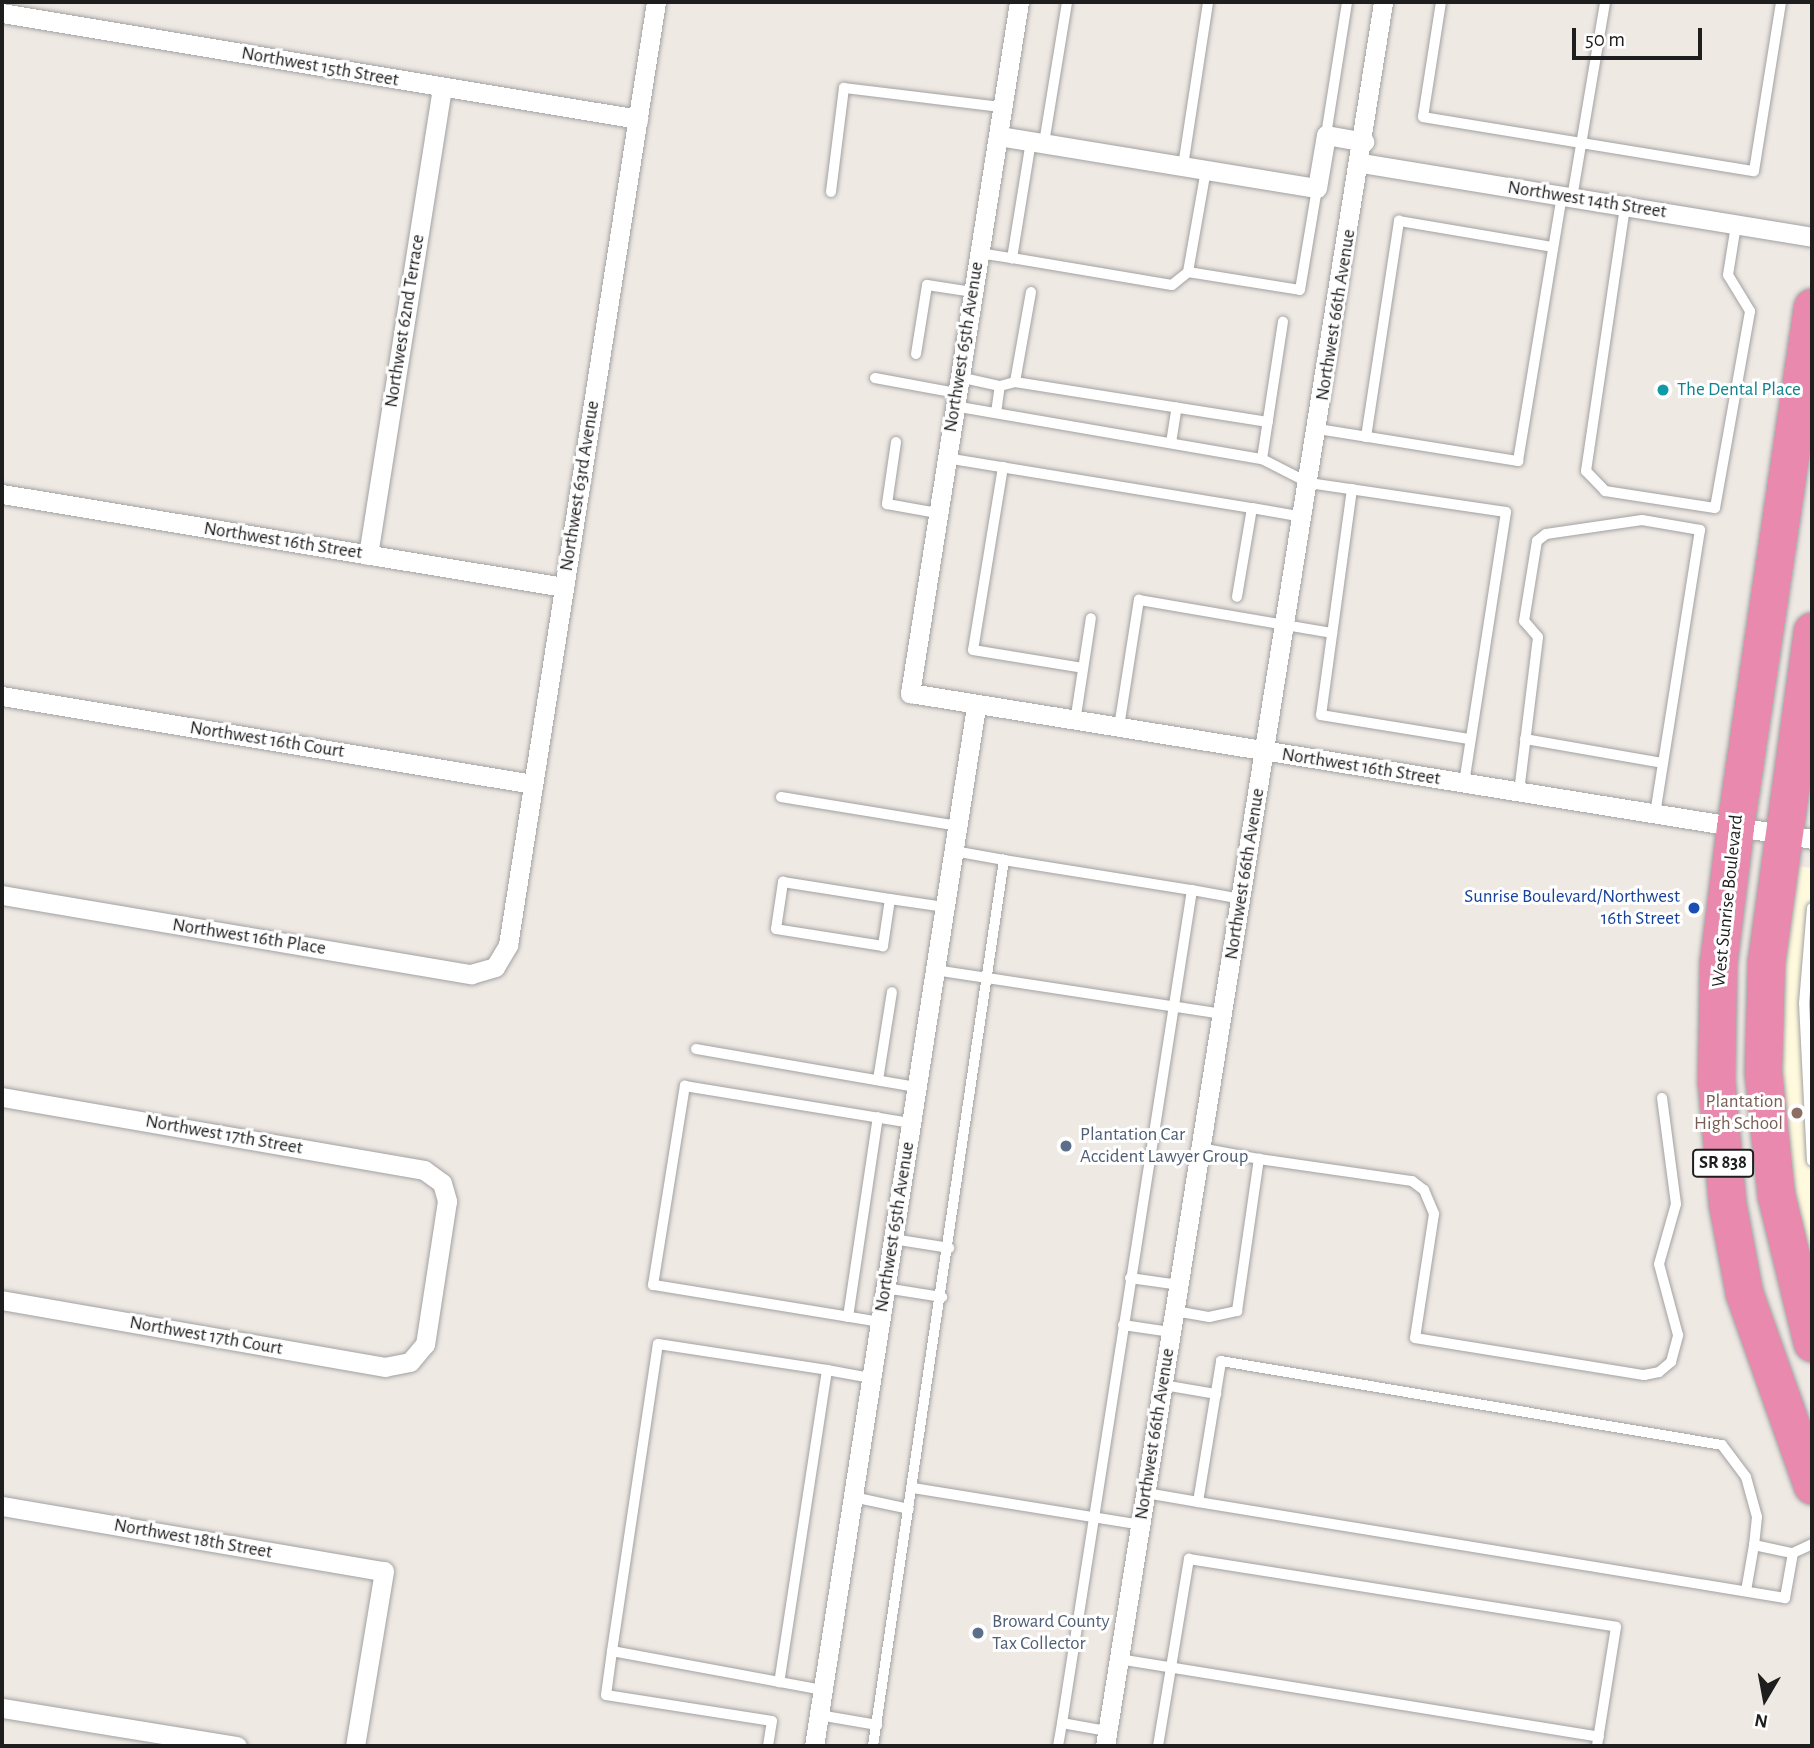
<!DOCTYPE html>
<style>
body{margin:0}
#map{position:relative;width:1814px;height:1748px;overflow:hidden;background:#efe9e4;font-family:"Alegreya Sans",sans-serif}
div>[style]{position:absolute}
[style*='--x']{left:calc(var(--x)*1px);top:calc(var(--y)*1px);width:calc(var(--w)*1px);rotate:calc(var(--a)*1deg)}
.education>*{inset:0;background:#fff9dd}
.roads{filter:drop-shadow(0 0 2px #a2a2a2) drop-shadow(0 0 2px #a2a2a2)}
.lane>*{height:10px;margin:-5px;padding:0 5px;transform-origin:5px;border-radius:5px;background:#fff}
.street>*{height:19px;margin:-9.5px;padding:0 9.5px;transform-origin:9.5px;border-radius:9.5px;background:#fff}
.highway>*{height:37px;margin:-18.5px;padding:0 18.5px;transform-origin:18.5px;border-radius:18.5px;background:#e989ad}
.dots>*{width:19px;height:19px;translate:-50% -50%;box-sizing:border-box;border:4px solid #fff;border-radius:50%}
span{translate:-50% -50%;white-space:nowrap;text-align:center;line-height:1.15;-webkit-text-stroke:6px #fff;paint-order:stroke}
.shield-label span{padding:2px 5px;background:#fff;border:2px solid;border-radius:5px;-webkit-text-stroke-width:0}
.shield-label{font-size:18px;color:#1e1e1e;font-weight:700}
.street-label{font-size:19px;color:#1e1e1e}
.culture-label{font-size:19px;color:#0d838f}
.left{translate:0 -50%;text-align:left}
.transit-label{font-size:19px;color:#164399}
.right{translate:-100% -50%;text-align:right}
.education-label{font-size:19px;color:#785e54}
.service-label{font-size:19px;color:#4e5e75}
.frame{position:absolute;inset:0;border:4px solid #1e1e1e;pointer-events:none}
.north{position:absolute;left:1730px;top:1664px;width:70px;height:70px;-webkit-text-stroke:5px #fff;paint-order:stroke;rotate:190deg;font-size:19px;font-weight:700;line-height:28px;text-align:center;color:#1e1e1e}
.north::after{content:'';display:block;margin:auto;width:24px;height:32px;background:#1e1e1e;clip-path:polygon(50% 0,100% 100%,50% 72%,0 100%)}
.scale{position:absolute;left:1572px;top:28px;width:130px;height:32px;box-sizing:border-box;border:4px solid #1e1e1e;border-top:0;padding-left:9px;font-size:21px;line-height:24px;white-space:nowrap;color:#1e1e1e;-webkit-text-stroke:5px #fff;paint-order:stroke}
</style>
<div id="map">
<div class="education">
<i style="clip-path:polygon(1791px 865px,1812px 868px,1812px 1297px,1787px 1168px,1775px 1058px)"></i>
</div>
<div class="roads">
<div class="lane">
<i style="--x:1441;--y:2;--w:116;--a:98.9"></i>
<i style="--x:1423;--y:117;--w:335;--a:9.3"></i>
<i style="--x:1754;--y:171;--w:171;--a:-80.9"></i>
<i style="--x:1326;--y:135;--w:135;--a:-81"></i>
<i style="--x:1031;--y:141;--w:119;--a:99.2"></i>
<i style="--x:1012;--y:258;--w:162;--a:9.6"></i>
<i style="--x:1172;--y:285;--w:21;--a:-39"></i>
<i style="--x:1044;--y:143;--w:143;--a:-80.7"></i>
<i style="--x:1183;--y:166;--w:166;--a:-81.3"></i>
<i style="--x:1206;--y:170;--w:104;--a:100"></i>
<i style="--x:1188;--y:272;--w:113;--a:9.1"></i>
<i style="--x:1300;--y:290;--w:103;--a:-80.5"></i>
<i style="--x:831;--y:192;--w:105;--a:-82.9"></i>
<i style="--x:844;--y:88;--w:159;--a:6.9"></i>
<i style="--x:1572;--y:198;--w:199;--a:-80.4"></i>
<i style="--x:1625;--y:207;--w:267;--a:98.4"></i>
<i style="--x:1586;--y:471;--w:28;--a:46"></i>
<i style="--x:1605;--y:491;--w:111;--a:8.8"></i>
<i style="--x:1715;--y:508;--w:200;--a:-79.9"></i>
<i style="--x:1750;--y:311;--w:42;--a:-121.4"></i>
<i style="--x:1728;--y:275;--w:51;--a:-80.9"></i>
<i style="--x:979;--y:253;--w:33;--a:9"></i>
<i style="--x:1031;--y:292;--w:91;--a:100.1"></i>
<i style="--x:1015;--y:382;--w:256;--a:9"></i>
<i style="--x:916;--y:354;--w:70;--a:-80.9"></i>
<i style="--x:927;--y:285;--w:47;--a:8.7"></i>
<i style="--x:959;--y:377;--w:42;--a:12.4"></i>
<i style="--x:875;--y:378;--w:82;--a:10.5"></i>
<i style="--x:954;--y:406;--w:313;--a:9.8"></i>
<i style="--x:1262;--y:459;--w:53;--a:27.1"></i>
<i style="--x:1309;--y:483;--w:199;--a:8.4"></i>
<i style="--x:1506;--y:512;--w:274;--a:98.8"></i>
<i style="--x:996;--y:413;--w:27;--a:-82"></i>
<i style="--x:1000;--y:386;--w:16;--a:-15"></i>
<i style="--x:1318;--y:429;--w:203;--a:9.1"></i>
<i style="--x:1518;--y:461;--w:269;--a:-80.6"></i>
<i style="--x:1366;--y:437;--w:219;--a:-81.3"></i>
<i style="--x:1399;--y:221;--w:156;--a:9.6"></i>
<i style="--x:896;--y:442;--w:63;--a:98.3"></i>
<i style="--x:887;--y:504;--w:51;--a:10.2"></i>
<i style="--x:1171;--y:443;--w:36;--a:-81"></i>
<i style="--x:946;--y:458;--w:310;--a:9.3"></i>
<i style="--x:1252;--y:508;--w:90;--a:99.6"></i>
<i style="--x:1262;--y:459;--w:139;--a:-81.3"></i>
<i style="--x:1003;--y:467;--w:185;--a:99.3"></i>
<i style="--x:973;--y:650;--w:111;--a:9.3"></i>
<i style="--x:1352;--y:489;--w:228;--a:97.8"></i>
<i style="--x:1321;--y:715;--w:151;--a:9.2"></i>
<i style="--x:1252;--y:508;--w:52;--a:10"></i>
<i style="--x:1075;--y:722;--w:105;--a:-81.3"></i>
<i style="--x:1119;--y:727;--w:129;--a:-81.1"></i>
<i style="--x:1139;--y:600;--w:196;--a:9.7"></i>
<i style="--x:1525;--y:739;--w:140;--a:9.9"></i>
<i style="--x:1519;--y:792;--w:156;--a:-83"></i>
<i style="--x:1538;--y:637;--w:21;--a:-131"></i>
<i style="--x:1524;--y:621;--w:81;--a:-80.8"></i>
<i style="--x:1537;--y:541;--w:11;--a:-38"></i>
<i style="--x:1546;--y:534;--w:97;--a:-8.3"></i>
<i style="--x:1642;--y:520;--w:59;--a:9.8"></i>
<i style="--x:1700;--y:530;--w:288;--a:99"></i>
<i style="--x:781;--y:797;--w:179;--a:9.3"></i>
<i style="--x:954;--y:851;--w:51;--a:10.2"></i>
<i style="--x:1192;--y:890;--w:50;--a:10.4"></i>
<i style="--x:890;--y:899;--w:48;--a:98.5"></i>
<i style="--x:883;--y:946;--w:108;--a:-171"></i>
<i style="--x:776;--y:929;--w:48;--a:-81.5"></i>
<i style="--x:783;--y:882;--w:108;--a:9"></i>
<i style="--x:890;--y:899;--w:56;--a:8.3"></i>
<i style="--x:1812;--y:908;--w:95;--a:94.8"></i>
<i style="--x:1804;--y:1003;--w:158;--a:87.1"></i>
<i style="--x:935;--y:970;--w:291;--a:8.7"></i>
<i style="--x:696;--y:1049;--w:224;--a:9.8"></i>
<i style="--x:878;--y:1080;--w:89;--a:-81"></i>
<i style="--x:1201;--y:1148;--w:59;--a:10.7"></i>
<i style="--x:893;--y:1239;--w:57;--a:9.1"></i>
<i style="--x:1130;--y:1278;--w:49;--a:8.1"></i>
<i style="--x:885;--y:1288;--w:58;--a:9"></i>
<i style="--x:1175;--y:1311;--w:35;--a:10"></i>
<i style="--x:1209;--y:1317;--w:29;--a:-12"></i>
<i style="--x:1237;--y:1311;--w:154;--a:-81.8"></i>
<i style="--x:1259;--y:1159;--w:155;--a:8.2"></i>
<i style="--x:1412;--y:1181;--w:15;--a:37"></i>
<i style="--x:1424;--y:1190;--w:26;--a:67"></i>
<i style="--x:1434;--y:1214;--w:125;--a:98.7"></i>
<i style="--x:1415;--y:1338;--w:232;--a:9.2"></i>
<i style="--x:1644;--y:1375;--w:15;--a:-11"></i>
<i style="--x:1659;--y:1372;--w:16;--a:-40"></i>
<i style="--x:1671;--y:1362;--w:28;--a:-75"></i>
<i style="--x:1678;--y:1335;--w:73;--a:-105"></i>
<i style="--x:1659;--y:1264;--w:62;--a:-74.2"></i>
<i style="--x:1676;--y:1204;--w:107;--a:-97.5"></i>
<i style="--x:848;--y:1317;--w:202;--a:-81.5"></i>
<i style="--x:880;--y:1322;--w:230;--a:-170.7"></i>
<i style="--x:653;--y:1285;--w:202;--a:-80.9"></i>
<i style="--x:685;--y:1086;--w:229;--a:9.3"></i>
<i style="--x:1123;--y:1325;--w:49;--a:8.3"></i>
<i style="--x:827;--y:1370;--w:45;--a:10.3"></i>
<i style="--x:1163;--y:1385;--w:54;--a:9.6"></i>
<i style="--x:913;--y:1488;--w:231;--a:9.2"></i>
<i style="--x:1146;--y:1493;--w:53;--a:9.8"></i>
<i style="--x:853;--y:1497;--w:57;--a:12.1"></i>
<i style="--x:1793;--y:1553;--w:46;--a:100.1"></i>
<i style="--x:1785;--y:1598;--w:595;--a:-170.71"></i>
<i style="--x:1198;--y:1502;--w:143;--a:-80.7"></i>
<i style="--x:1221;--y:1361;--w:508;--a:9.52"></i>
<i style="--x:1722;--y:1445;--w:40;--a:53"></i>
<i style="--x:1746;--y:1477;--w:41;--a:74.6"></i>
<i style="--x:1757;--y:1517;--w:28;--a:96"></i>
<i style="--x:1754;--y:1545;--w:40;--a:12"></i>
<i style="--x:1793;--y:1553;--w:21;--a:-25"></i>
<i style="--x:1746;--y:1591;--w:47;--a:-80.1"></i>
<i style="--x:612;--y:1651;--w:310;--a:-81.5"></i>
<i style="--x:658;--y:1344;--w:171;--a:8.7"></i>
<i style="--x:827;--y:1370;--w:316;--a:98.7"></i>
<i style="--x:1119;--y:1659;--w:486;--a:9.2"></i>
<i style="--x:819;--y:1715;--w:59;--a:9.8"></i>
<i style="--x:768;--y:1746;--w:25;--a:-81"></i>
<i style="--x:772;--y:1721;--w:168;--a:-171.1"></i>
<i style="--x:606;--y:1695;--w:44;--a:-82.2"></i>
<i style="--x:612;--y:1651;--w:215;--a:10.5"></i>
<i style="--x:873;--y:1746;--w:896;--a:-81.59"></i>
<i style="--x:1004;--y:860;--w:190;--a:9.1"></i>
<i style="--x:1192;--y:890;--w:843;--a:98.87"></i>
<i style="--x:1058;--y:1746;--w:23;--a:-80"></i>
<i style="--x:1062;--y:1723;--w:46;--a:10.1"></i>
<i style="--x:1158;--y:1746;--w:190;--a:-80.6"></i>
<i style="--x:1189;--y:1559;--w:432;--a:9"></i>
<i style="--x:1616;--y:1627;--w:121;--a:99.1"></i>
</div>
<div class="street">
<i style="--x:1019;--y:2;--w:700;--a:98.96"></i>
<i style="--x:910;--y:693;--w:914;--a:9.19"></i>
<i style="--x:2;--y:13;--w:645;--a:9.46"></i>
<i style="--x:999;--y:136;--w:322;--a:9.3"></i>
<i style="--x:1317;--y:188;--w:54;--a:-80.4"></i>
<i style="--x:1326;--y:135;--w:39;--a:10"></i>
<i style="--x:1361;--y:163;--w:457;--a:9.3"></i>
<i style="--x:2;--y:494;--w:570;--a:9.4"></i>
<i style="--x:368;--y:555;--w:474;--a:-81"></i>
<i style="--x:2;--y:696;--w:538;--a:9.41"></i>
<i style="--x:2;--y:895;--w:476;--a:9.6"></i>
<i style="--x:471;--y:974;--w:25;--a:-16"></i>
<i style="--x:495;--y:967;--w:26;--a:-59"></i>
<i style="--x:508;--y:945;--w:955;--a:-81.08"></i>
<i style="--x:2;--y:1097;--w:428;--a:9.8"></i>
<i style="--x:424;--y:1170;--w:22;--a:36"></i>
<i style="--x:442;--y:1183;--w:19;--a:74"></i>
<i style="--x:447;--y:1201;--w:145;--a:98.7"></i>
<i style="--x:425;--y:1344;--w:23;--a:130"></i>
<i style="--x:410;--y:1362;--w:25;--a:169"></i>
<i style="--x:385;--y:1367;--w:389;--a:-170.1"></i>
<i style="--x:2;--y:1506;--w:387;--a:9.7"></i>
<i style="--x:384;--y:1571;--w:177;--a:99.4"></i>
<i style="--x:2;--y:1708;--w:238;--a:9.2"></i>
<i style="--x:814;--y:1746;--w:1052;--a:-81.14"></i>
<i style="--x:1105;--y:1746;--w:1766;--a:-80.94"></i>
</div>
<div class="highway">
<i style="--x:1812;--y:307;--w:526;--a:98.42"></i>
<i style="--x:1735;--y:827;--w:137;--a:97.1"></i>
<i style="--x:1718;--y:963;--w:118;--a:91"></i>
<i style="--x:1716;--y:1081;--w:122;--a:84.8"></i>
<i style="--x:1727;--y:1203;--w:92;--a:79.3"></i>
<i style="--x:1744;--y:1293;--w:204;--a:70.5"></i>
<i style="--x:1812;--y:631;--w:334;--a:97.9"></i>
<i style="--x:1766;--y:962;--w:110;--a:91.6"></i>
<i style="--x:1763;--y:1072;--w:124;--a:84"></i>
<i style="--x:1776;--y:1195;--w:152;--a:76.3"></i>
</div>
</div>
<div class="dots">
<i style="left:1663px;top:390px;background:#0f9aa8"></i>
<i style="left:1694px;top:908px;background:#1a4fb4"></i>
<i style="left:1797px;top:1113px;background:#8d6e63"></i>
<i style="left:1066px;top:1146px;background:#5c6f8a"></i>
<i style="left:978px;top:1633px;background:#5c6f8a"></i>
</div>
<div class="shield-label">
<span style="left:1723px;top:1163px">SR 838</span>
</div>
<div class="street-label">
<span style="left:320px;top:67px;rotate:10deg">Northwest 15th Street</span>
<span style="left:1587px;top:200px;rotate:9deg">Northwest 14th Street</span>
<span style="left:1336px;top:315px;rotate:-81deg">Northwest 66th Avenue</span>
<span style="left:405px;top:321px;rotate:-81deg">Northwest 62nd Terrace</span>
<span style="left:964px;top:347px;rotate:-81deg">Northwest 65th Avenue</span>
<span style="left:580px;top:486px;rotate:-81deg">Northwest 63rd Avenue</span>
<span style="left:283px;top:541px;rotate:9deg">Northwest 16th Street</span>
<span style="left:267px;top:740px;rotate:9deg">Northwest 16th Court</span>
<span style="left:1361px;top:767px;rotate:9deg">Northwest 16th Street</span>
<span style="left:1245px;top:874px;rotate:-81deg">Northwest 66th Avenue</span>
<span style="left:1728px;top:901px;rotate:-84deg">West Sunrise Boulevard</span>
<span style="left:249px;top:937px;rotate:9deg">Northwest 16th Place</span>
<span style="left:224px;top:1135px;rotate:10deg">Northwest 17th Street</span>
<span style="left:895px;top:1227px;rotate:-81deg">Northwest 65th Avenue</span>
<span style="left:206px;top:1336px;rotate:10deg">Northwest 17th Court</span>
<span style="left:1155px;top:1434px;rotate:-81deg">Northwest 66th Avenue</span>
<span style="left:193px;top:1539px;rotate:10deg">Northwest 18th Street</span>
</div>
<div class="culture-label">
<span class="left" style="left:1677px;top:390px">The Dental Place</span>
</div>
<div class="transit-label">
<span class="right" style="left:1680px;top:908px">Sunrise Boulevard/Northwest<br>16th Street</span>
</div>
<div class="education-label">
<span class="right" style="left:1783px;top:1113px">Plantation<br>High School</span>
</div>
<div class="service-label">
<span class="left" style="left:1080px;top:1146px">Plantation Car<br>Accident Lawyer Group</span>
<span class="left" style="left:992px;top:1633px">Broward County<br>Tax Collector</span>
</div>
<div class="frame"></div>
<div class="north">N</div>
<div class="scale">50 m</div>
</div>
